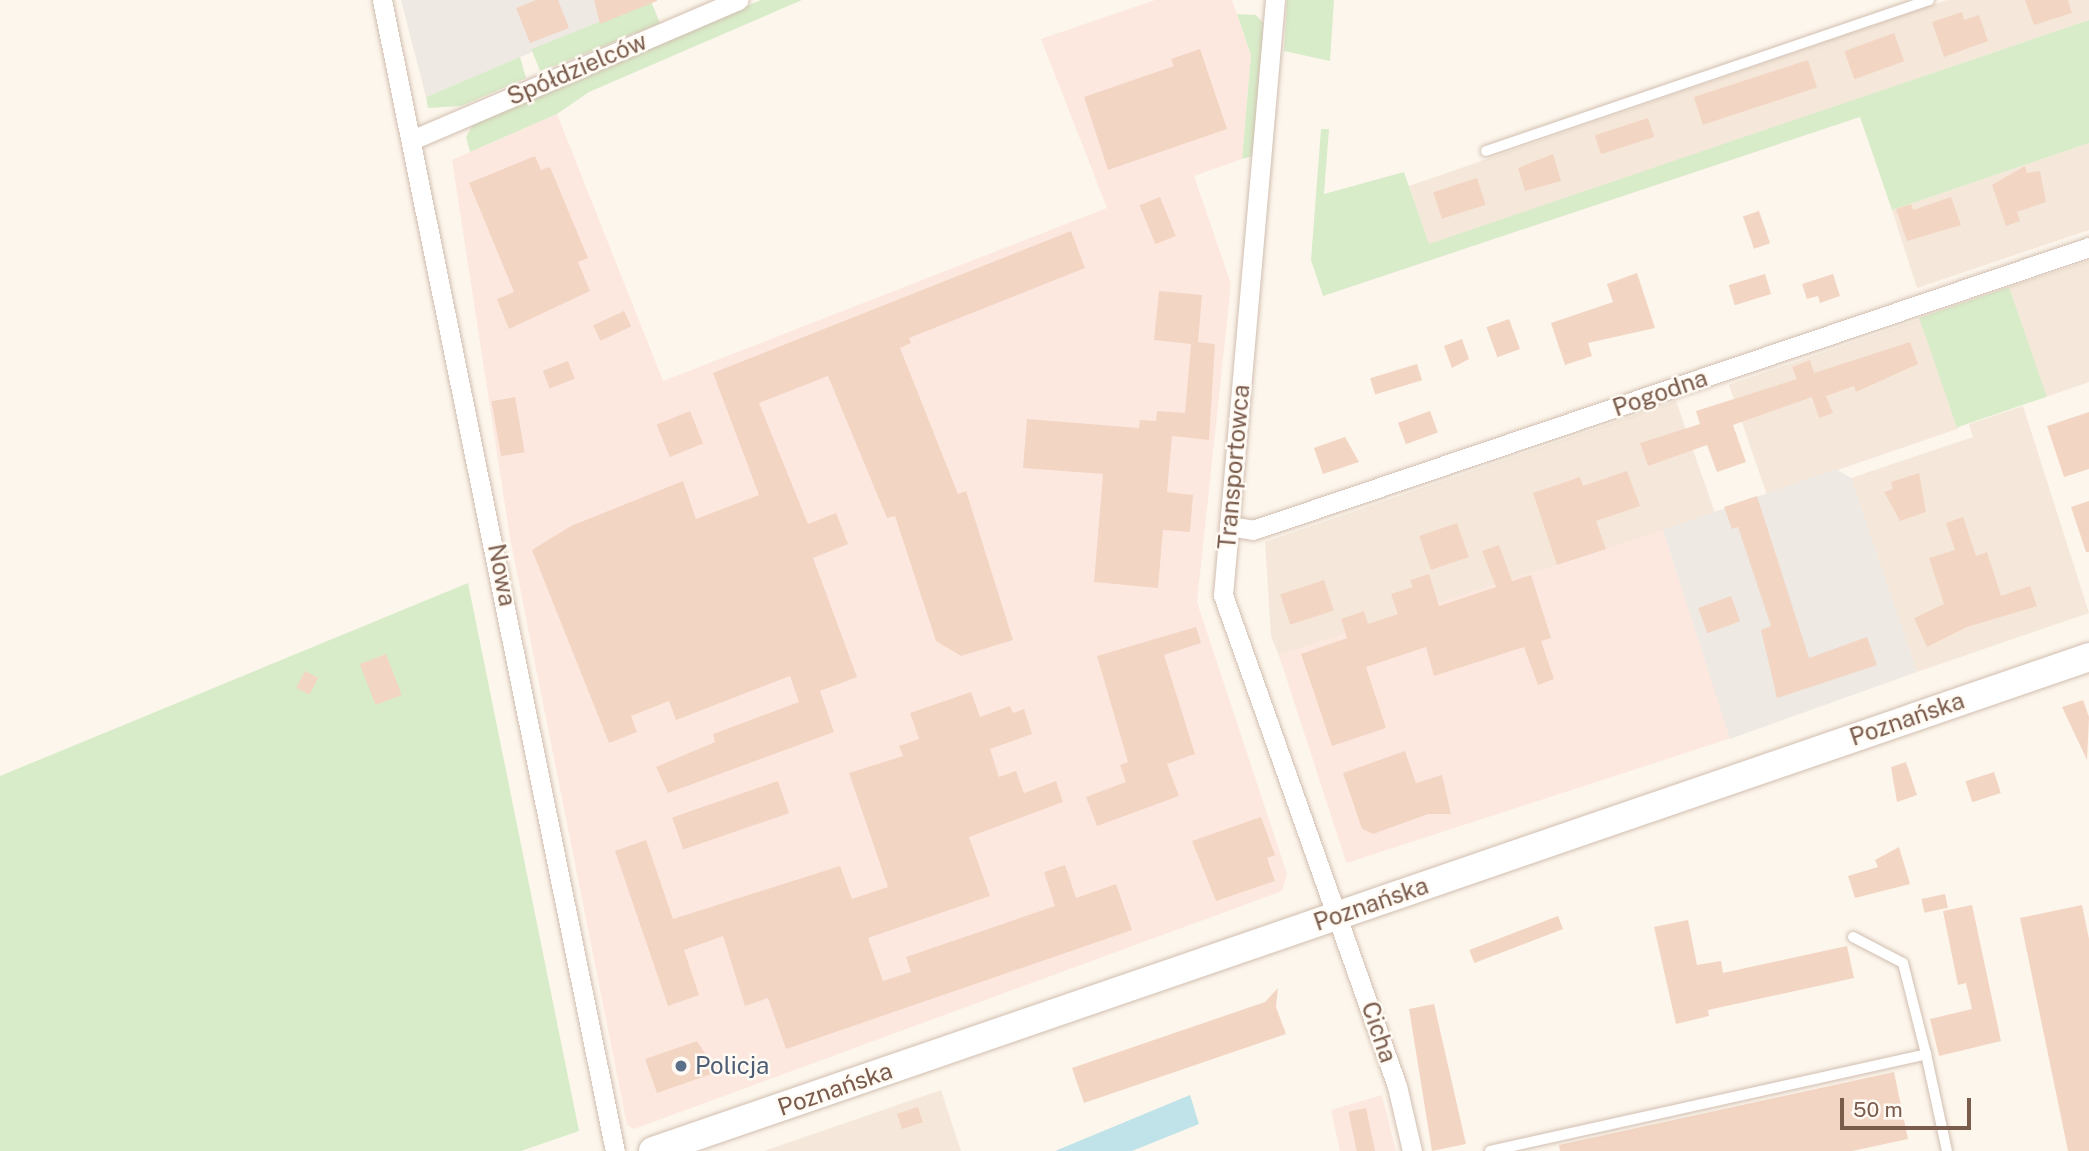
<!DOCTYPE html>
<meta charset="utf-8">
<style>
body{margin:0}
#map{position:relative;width:2089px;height:1151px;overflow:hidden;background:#fdf6ec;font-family:"Public Sans",sans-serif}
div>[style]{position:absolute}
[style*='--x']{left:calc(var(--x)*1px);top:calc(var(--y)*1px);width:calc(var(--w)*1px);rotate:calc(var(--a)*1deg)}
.residential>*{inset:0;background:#f5e8da;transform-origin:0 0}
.commercial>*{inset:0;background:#fde8e0;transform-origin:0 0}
.industrial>*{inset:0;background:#efe9e4}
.green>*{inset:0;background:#d8ecc9;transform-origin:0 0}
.water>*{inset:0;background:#bfe3e8}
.building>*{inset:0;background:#f3d5c3;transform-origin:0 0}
.roads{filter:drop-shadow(0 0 2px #d1beb0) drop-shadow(0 0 2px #d1beb0)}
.lane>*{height:10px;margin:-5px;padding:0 5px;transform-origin:5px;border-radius:5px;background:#fff}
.street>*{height:19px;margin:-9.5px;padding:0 9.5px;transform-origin:9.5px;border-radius:9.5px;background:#fff}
.secondary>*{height:28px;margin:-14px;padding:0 14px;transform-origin:14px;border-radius:14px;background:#fff}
.dots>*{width:19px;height:19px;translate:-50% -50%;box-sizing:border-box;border:4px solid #fffaf3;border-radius:50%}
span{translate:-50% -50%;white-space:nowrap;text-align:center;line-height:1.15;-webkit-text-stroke:5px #fffaf3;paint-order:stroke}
.street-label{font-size:24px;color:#7a5c4d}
.service-label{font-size:24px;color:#4e5e75}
.left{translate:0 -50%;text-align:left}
.scale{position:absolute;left:1840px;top:1098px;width:131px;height:32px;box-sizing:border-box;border:4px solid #7a5c4d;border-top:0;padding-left:9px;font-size:21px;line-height:24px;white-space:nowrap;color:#7a5c4d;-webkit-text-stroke:5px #fffaf3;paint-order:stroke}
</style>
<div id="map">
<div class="residential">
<i style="clip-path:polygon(1947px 0,2089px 0,2089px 20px,1429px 245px,1409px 186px)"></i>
<i style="clip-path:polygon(2089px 143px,2089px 230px,1917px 288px,1892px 210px)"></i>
<i style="clip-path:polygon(2089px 261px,2089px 382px,2046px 397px,2009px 287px)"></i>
<i style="left:1920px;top:319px;width:116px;height:202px;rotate:71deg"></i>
<i style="clip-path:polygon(1676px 401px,1715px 513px,1281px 661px,1271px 636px,1265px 542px)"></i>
<i style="clip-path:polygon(2023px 406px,2089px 613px,1917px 672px,1851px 478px,1973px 437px,1969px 424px)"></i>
<i style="clip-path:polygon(941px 1090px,961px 1151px,764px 1151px)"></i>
</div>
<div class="commercial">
<i style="clip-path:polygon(1155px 0,1232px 0,1251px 55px,1242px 159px,1194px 176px,1231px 284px,1197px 602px,1287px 874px,1282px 891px,634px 1129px,627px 1125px,510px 538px,452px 160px,557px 114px,663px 381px,1107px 208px,1041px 39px)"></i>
<i style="left:1663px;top:530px;width:219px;height:404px;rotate:72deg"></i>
<i style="clip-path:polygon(1382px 1095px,1396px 1151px,1340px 1151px,1331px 1110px)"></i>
</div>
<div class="industrial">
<i style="clip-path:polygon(401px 0,655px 0,426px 97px)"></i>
<i style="clip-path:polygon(1836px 469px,1851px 478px,1917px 672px,1730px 739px,1663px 530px)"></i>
</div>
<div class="green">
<i style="clip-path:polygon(761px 0,802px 0,589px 92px,557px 114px,470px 152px,466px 137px,475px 121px)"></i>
<i style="clip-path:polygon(1287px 0,1334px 0,1330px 61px,1284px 51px)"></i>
<i style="left:651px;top:1px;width:24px;height:129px;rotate:68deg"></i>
<i style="clip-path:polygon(1237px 14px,1256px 15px,1264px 24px,1253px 156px,1242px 159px,1251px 55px)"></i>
<i style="clip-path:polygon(2089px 20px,2089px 143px,1892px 210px,1860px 117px,1323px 296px,1311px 260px,1321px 129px,1329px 129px,1324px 194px,1404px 172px,1429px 244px)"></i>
<i style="clip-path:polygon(520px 57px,526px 78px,461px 106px,428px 108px,426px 97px)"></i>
<i style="left:2009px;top:287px;width:116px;height:95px;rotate:71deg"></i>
<i style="clip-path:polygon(468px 583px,579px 1131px,521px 1151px,0 1151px,0 776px)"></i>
</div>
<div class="water">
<i style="clip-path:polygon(1190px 1095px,1199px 1124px,1132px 1151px,1055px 1151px)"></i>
</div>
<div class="building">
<i style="clip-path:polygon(536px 0,558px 0,569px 28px,530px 43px,516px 8px)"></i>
<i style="clip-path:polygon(594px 0,657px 0,657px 1px,600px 24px)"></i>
<i style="clip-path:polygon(2025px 0,2068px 0,2072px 13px,2034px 25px)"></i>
<i style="clip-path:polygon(1962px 12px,1964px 20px,1979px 15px,1988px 41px,1944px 57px,1932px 22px)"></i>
<i style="left:1894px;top:33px;width:30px;height:53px;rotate:70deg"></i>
<i style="clip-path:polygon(1200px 49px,1227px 129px,1108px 170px,1084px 97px,1174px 66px,1171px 59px)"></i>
<i style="left:1808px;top:60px;width:29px;height:120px;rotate:72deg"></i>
<i style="left:1648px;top:118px;width:20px;height:56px;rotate:72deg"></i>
<i style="clip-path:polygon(1553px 154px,1561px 181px,1525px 191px,1518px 168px)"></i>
<i style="clip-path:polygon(535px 156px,541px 170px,550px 167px,588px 258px,578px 262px,590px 291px,509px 329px,497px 299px,514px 292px,469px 183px)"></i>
<i style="clip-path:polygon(2025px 166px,2027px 173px,2040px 171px,2046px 202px,2017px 212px,2020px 221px,2006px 226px,1992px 185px)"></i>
<i style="left:1477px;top:178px;width:28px;height:46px;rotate:72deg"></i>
<i style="left:1160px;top:197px;width:42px;height:22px;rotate:68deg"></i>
<i style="clip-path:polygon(1951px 197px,1961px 225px,1907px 241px,1896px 209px,1911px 204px,1913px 210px)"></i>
<i style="left:1759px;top:211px;width:34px;height:17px;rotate:71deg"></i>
<i style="clip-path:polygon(1071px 231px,1085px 268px,909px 338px,911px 343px,900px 348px,958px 494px,966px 491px,1013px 640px,961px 656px,936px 641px,895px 516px,887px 518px,828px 376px,759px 403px,808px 524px,836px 513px,848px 544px,813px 558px,857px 677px,820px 691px,834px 732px,668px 793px,656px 767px,715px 742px,713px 734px,799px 702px,790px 676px,676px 720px,669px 701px,631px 716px,637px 732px,609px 743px,532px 550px,571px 526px,683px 481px,696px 519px,759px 495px,713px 373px)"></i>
<i style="clip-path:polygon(1637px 273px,1655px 328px,1588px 343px,1592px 356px,1565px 365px,1551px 323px,1613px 302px,1607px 284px)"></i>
<i style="left:1765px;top:274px;width:21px;height:38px;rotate:73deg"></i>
<i style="clip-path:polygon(1833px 274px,1840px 296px,1820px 303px,1818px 296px,1807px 299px,1802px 284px)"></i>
<i style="clip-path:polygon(1159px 291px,1202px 295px,1198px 342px,1215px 344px,1209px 440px,1172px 436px,1167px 492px,1193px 495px,1190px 532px,1163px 530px,1158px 588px,1094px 582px,1103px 474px,1023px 468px,1027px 419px,1139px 428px,1140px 420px,1156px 421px,1157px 411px,1185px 413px,1191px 344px,1154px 340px)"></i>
<i style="left:624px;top:311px;width:17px;height:34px;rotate:65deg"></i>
<i style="left:1509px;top:319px;width:32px;height:24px;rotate:70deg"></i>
<i style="clip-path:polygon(1462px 339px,1469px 359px,1452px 368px,1444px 346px)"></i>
<i style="clip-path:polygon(1910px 342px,1918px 364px,1856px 392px,1854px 386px,1826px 396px,1833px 413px,1819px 418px,1812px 397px,1733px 425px,1746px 462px,1717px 472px,1707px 445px,1648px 466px,1640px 443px,1700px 424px,1696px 411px,1797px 379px,1792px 367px,1810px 360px,1814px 373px)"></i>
<i style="left:568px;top:361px;width:19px;height:27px;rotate:69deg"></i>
<i style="left:1417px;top:364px;width:17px;height:49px;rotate:73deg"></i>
<i style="left:515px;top:397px;width:56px;height:24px;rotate:80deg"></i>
<i style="left:690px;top:411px;width:35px;height:36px;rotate:68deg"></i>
<i style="left:1430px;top:411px;width:23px;height:34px;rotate:70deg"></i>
<i style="clip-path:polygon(2089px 412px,2089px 469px,2064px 477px,2047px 426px)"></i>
<i style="clip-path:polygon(1345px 437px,1359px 462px,1323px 474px,1314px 448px)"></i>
<i style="clip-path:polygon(1627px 471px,1640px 506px,1596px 521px,1606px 549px,1557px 565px,1533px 493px,1580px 477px,1583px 486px)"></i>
<i style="clip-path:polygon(1919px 473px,1926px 512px,1900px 521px,1884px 492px,1893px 489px,1891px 482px)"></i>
<i style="clip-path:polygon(1757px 496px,1809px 658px,1867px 637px,1877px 665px,1777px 698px,1761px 630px,1771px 626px,1738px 527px,1732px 529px,1724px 507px)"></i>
<i style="clip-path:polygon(2089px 501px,2089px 552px,2086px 552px,2071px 507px)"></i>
<i style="clip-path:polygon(1963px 517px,1976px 556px,1987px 552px,2001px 596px,2030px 586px,2037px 606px,1967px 627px,1927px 647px,1914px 618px,1944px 604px,1929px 558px,1955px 550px,1946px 523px)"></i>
<i style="left:1457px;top:523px;width:36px;height:40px;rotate:71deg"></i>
<i style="clip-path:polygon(1499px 545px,1512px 581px,1531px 575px,1551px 638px,1541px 641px,1554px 679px,1538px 685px,1524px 647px,1434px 676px,1426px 647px,1366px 667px,1386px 728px,1332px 746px,1301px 654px,1347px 638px,1341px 619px,1364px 611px,1368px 624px,1398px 614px,1391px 594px,1413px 587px,1410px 580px,1429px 574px,1439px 606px,1496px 587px,1482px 551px)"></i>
<i style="left:1324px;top:580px;width:32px;height:46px;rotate:72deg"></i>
<i style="left:1731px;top:596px;width:27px;height:35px;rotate:70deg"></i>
<i style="clip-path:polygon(1196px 627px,1201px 643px,1164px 655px,1195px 754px,1167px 764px,1179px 796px,1097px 826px,1086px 797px,1126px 782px,1120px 765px,1128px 762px,1097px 656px)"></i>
<i style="left:386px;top:654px;width:44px;height:28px;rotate:69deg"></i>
<i style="left:305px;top:671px;width:15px;height:19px;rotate:28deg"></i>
<i style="clip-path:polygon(971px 692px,980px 717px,1010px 706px,1013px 713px,1024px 709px,1032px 734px,990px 749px,999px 777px,1016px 771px,1024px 793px,1056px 781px,1063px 802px,969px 837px,990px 896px,868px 938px,883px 981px,911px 972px,906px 957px,1055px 906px,1044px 872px,1065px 865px,1076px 898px,1116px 884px,1132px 930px,786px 1049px,768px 998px,745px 1006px,723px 936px,684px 950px,699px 995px,668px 1006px,615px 851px,646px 840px,673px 919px,840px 866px,852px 899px,888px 887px,849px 773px,903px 756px,899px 746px,919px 739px,910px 713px)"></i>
<i style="clip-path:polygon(2083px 700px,2089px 717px,2087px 760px,2062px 707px)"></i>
<i style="clip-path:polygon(1405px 751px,1416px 783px,1442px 775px,1451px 814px,1428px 814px,1373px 834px,1362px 829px,1343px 773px)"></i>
<i style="clip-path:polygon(1906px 762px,1917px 795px,1897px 802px,1891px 767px)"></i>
<i style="left:1994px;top:772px;width:22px;height:30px;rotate:72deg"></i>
<i style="left:778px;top:781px;width:34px;height:112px;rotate:71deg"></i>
<i style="clip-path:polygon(1261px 817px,1275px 855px,1267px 858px,1275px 881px,1216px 901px,1192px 841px)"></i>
<i style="clip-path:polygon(1899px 847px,1910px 884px,1855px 898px,1848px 876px,1878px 867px,1875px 860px)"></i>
<i style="left:1945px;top:894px;width:14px;height:24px;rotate:78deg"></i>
<i style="clip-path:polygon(1972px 905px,2001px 1041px,1939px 1056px,1930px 1019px,1972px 1009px,1966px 983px,1958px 985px,1943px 911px)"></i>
<i style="clip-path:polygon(2082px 905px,2089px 939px,2089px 1151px,2068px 1151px,2020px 918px)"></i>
<i style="left:1558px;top:916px;width:14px;height:95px;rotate:69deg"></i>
<i style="clip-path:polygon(1688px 920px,1697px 965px,1721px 961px,1723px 973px,1847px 946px,1854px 978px,1708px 1010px,1709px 1016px,1676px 1024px,1654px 927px)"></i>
<i style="clip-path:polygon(1278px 988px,1276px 1007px,1286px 1034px,1084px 1103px,1072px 1068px,1265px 1002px)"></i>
<i style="clip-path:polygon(1434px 1004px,1466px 1144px,1432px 1151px,1409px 1009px)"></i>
<i style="clip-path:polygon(697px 1041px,717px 1072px,657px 1093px,645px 1059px)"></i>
<i style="clip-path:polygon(1894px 1072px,1908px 1139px,1852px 1151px,1560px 1151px,1559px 1145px)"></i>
<i style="left:918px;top:1107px;width:16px;height:22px;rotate:72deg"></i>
<i style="left:1366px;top:1108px;width:44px;height:18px;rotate:78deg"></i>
</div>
<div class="roads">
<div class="lane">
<i style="--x:1486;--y:151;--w:468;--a:-18.8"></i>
<i style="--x:1853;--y:937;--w:56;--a:27.5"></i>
<i style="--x:1903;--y:963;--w:94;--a:75.8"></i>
<i style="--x:1490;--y:1151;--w:447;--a:-12.5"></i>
<i style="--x:1926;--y:1054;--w:99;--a:77.8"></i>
</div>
<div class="street">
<i style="--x:382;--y:0;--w:1174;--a:78.56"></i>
<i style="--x:1275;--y:0;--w:597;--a:94.99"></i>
<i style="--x:1223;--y:595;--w:521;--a:70.49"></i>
<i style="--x:1397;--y:1086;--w:67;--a:77"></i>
<i style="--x:414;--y:139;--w:353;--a:-23.2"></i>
<i style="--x:1229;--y:526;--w:24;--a:9"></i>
<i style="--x:1253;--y:530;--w:883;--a:-18.7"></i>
</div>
<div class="secondary">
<i style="--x:653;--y:1151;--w:1519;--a:-18.98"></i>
</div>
</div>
<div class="dots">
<i style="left:681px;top:1066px;background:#5c6f8a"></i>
</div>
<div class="street-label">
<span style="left:577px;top:69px;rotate:-23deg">Spółdzielców</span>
<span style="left:1660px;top:393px;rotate:-19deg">Pogodna</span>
<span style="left:1234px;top:467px;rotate:-85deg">Transportowca</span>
<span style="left:502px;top:575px;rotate:79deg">Nowa</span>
<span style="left:1907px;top:719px;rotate:-19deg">Poznańska</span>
<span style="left:1371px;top:904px;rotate:-19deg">Poznańska</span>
<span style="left:1379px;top:1032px;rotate:71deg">Cicha</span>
<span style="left:835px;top:1089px;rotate:-19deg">Poznańska</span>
</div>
<div class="service-label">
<span class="left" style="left:695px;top:1066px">Policja</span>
</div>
<div class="scale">50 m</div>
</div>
